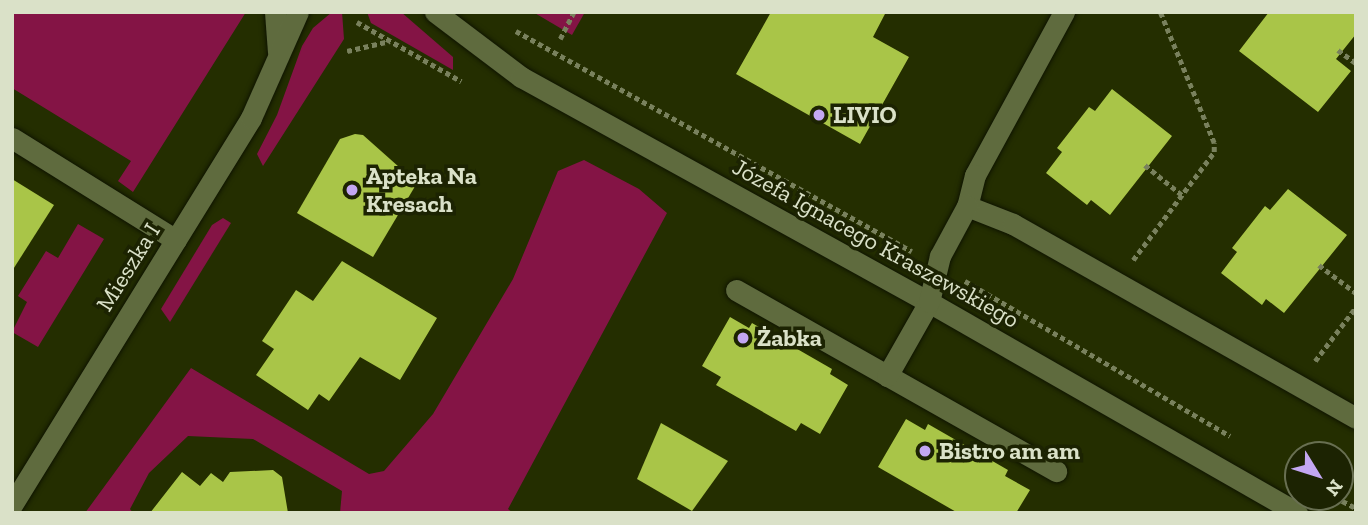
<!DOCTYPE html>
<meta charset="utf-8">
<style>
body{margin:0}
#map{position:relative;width:1368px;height:525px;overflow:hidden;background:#242e00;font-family:"Zilla Slab",serif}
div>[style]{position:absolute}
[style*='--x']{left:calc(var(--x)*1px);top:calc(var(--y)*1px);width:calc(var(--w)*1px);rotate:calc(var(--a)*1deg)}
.green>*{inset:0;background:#841445}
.building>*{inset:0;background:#a9c548}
.path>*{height:4.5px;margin-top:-2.25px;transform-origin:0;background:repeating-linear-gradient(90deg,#79815d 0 5px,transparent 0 8.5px)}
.roads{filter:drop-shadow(0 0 2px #0f1401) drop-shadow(0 0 2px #0f1401)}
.minor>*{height:21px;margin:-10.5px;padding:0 10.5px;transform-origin:10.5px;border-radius:10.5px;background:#5f6b3e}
.dots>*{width:19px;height:19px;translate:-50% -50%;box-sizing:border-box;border:4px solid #1c2302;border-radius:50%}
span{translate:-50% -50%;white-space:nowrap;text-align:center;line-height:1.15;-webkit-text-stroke:7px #1c2302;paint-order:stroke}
.poi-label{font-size:24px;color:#dae1c8;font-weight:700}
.left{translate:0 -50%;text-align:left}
.street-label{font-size:24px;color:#dae1c8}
.frame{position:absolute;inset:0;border:14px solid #dae1c8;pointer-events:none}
.north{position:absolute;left:1284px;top:441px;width:70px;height:70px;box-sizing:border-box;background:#1c2302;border:2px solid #686f51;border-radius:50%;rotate:128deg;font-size:19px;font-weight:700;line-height:28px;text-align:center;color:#dae1c8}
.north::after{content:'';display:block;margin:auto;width:24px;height:32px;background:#c3a7f2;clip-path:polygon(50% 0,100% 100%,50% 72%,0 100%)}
</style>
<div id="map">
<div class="green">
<i style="clip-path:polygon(12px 12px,246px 12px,133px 192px,118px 181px,131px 161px,12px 88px)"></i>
<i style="clip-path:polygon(332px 12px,342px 12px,344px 39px,263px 166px,257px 154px,277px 115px,302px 46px,313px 28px)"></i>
<i style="clip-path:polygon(367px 12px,401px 12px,453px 57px,453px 70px,371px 23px)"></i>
<i style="clip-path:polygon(533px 12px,585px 12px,572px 35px)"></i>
<i style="clip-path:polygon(584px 160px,639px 189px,667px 213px,508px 509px,513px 513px,340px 513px,342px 491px,253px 439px,188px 436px,149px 473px,130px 509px,133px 513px,85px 513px,191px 368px,369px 474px,384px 471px,433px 414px,513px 279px,558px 171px)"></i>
<i style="clip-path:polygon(223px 218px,231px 223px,170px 322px,161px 309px,212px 225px)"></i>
<i style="clip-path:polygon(78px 224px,104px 239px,38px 347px,12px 332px,27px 302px,18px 296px,46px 251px,58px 258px)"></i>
</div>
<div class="building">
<i style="clip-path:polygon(771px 12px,886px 12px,873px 37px,909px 57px,860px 144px,736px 74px)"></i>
<i style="clip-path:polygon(1269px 12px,1356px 12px,1356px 34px,1336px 59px,1351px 71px,1318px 112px,1239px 51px)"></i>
<i style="clip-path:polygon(1112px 89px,1172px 136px,1110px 215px,1091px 200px,1087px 205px,1046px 173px,1062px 152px,1057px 148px,1089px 107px,1095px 111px)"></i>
<i style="clip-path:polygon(355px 134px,363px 135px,417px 183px,373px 257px,297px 213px,340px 139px)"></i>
<i style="clip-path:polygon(12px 179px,54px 205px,12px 271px)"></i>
<i style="clip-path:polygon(1288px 189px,1347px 235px,1284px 313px,1266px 299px,1262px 305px,1221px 273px,1237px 252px,1232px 248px,1265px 206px,1270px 210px)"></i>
<i style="clip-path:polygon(342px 261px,437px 318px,400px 380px,360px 357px,329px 401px,319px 394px,308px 410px,256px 375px,274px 349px,262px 341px,296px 290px,313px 301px)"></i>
<i style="clip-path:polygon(730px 317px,749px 328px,752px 323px,832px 369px,830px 374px,848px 385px,820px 434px,801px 423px,796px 431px,716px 385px,721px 377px,702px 366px)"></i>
<i style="clip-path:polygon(906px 419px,925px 430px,928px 424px,1008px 470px,1005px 476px,1030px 490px,1016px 513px,958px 513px,878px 467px)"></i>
<i style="clip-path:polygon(661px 423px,728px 461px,692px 511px,637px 479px)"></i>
<i style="clip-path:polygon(273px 470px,282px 477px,288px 513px,150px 513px,182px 472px,200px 486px,211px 473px,223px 482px,230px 472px)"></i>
</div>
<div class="path">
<i style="--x:357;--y:22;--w:120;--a:29.6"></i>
<i style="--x:516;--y:31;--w:453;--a:29.1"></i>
<i style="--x:560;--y:39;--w:30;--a:-63"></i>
<i style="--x:1338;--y:50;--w:22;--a:36"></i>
<i style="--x:347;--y:51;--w:44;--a:-13.1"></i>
<i style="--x:1145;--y:165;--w:48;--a:39"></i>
<i style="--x:1133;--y:260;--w:135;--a:-53.1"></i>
<i style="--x:1214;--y:152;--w:9;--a:-90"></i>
<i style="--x:1214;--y:143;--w:142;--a:-112.4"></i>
<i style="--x:1319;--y:265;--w:46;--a:37.1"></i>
<i style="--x:965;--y:281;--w:307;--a:30.3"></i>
<i style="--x:1315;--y:361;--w:68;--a:-52.8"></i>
<i style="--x:1335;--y:497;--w:24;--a:28"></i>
</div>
<div class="roads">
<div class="minor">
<i style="--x:275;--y:12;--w:40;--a:85.7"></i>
<i style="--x:435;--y:12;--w:108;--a:37.1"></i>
<i style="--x:521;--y:77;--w:466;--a:28.9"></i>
<i style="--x:929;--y:302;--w:424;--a:29.8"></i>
<i style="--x:1064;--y:12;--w:186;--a:118.6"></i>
<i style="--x:975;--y:175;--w:32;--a:104"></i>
<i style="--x:967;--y:206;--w:49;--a:21.4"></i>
<i style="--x:1013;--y:224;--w:394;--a:29.5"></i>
<i style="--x:12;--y:138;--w:193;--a:31.9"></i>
<i style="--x:736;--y:290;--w:368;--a:29.5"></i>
<i style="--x:887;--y:376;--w:85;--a:-60.4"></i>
<i style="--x:929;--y:302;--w:47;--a:-76.6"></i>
<i style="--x:940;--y:256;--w:57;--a:-61.6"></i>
<i style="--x:12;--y:505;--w:455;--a:-58.3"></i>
<i style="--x:251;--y:118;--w:116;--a:-66.1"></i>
</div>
</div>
<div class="dots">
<i style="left:819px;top:115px;background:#c3a7f2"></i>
<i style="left:352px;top:190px;background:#c3a7f2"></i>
<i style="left:743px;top:338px;background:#c3a7f2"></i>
<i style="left:925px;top:451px;background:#c3a7f2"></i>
</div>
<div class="poi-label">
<span class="left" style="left:833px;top:115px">LIVIO</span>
<span class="left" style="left:366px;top:190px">Apteka Na<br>Kresach</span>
<span class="left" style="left:757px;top:338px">Żabka</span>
<span class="left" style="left:939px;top:451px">Bistro am am</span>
</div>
<div class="street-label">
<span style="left:876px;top:243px;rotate:29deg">Józefa Ignacego Kraszewskiego</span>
<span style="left:128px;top:267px;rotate:-58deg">Mieszka I</span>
</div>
<div class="frame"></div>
<div class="north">N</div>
</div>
